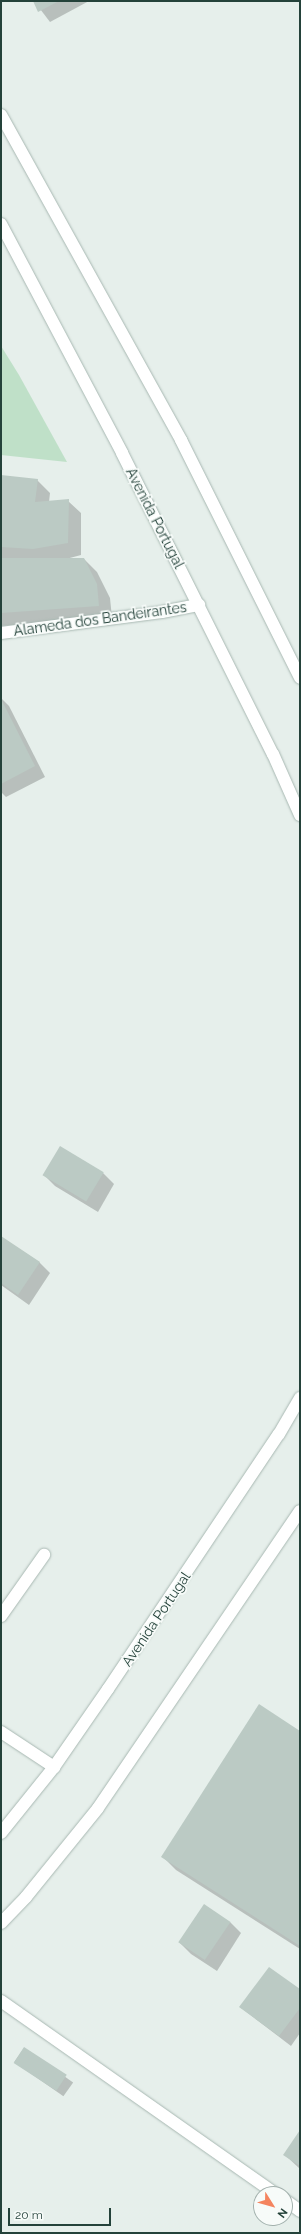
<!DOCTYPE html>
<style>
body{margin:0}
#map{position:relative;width:301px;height:2234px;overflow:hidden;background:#e6efeb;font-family:Raleway,sans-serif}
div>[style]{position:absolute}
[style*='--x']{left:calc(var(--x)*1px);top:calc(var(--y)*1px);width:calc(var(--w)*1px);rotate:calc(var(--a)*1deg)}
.green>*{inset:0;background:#bfe0c8}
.shadow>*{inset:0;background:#0003;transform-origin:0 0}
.building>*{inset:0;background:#bbcac4;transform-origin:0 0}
.roads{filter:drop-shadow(0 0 1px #a8b8b2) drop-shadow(0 0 1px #a8b8b2)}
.street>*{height:12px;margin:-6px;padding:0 6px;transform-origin:6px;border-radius:6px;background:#fff}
.secondary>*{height:12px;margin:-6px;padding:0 6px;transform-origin:6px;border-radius:6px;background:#fff}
span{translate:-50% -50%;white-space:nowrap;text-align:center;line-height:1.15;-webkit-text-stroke:3.5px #f7fbf9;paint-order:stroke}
.street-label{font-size:14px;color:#24423a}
.frame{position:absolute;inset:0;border:2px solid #24423a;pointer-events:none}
.north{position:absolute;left:253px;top:2186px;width:40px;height:40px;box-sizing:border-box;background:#f7fbf9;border:1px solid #a3b1ad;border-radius:50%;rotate:127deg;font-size:11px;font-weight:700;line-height:16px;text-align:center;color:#24423a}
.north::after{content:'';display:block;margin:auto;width:14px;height:18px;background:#f4845f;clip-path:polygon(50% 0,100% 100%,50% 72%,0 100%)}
.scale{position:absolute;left:8px;top:2208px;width:103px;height:18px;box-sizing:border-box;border:2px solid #24423a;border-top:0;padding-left:5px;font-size:12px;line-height:14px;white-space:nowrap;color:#24423a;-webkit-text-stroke:3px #f7fbf9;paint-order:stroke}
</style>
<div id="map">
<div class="green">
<i style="clip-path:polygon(1px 346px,19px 375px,67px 462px,1px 455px)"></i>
</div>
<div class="shadow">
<i style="clip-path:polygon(34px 1px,89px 1px,50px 22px)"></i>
<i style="clip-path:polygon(1px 476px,37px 480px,50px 493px,49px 502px,68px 501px,81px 513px,81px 555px,66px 559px,84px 559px,97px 572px,110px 598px,112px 618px,1px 626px)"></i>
<i style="clip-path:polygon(1px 698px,9px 706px,45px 777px,6px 797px,1px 792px)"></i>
<i style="clip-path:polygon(103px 1173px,114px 1184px,98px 1212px,55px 1186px,44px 1175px)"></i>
<i style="clip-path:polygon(1px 1237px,39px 1262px,50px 1273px,29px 1305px,1px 1285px)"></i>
<i style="clip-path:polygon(300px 1732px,300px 1949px,176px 1870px,162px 1856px)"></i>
<i style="clip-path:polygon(230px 1922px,241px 1933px,217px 1971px,191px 1954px,180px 1943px)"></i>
<i style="clip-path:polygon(300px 1991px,300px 2033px,291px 2046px,240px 2007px)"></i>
<i style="left:24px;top:2048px;width:60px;height:17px;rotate:35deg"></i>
<i style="clip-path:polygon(300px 2132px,300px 2169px,285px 2155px)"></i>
</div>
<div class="building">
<i style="clip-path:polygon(33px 1px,59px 1px,38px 12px)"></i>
<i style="clip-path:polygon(1px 475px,38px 479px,35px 502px,69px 499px,68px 543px,33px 549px,1px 547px)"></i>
<i style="clip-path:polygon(1px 558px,84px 558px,97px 584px,99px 606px,1px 613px)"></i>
<i style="clip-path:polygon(1px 699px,35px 766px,1px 784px)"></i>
<i style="left:60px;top:1146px;width:51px;height:34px;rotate:31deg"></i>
<i style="clip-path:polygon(1px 1236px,40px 1262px,18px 1295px,1px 1283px)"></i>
<i style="clip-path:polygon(259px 1704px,300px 1731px,300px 1946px,161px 1857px)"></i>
<i style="left:204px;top:1904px;width:32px;height:46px;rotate:34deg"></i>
<i style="clip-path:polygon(269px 1967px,300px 1989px,300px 2008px,279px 2036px,239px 2007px)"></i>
<i style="left:24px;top:2047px;width:51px;height:19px;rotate:33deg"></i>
<i style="clip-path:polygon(300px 2130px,300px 2166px,283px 2155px)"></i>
</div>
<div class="roads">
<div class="street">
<i style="--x:1;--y:633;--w:162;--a:-7.4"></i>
<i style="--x:162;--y:612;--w:38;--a:-11"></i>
<i style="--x:1;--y:1616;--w:75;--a:-54.8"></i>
<i style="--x:1;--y:1732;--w:64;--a:33.4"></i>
<i style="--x:1;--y:2001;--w:336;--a:35.1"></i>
<i style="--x:285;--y:2200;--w:19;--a:36"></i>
</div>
<div class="secondary">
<i style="--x:1;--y:115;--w:372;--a:61"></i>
<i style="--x:181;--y:440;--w:266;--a:63.4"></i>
<i style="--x:1;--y:224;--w:259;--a:62.1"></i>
<i style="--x:122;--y:453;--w:337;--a:63.4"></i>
<i style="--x:273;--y:754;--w:67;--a:66.1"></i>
<i style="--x:1;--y:1833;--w:85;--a:-51.2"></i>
<i style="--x:54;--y:1767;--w:95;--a:-55.3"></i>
<i style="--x:108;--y:1689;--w:307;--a:-56.2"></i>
<i style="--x:279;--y:1434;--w:42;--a:-59.7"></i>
<i style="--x:1;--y:1923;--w:36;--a:-46"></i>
<i style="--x:26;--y:1897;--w:114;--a:-51"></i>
<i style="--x:98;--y:1808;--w:359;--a:-55.8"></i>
</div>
</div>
<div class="street-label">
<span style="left:155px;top:518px;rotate:63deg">Avenida Portugal</span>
<span style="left:100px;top:619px;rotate:-8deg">Alameda dos Bandeirantes</span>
<span style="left:156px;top:1619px;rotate:-56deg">Avenida Portugal</span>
</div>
<div class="frame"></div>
<div class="north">N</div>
<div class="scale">20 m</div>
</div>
